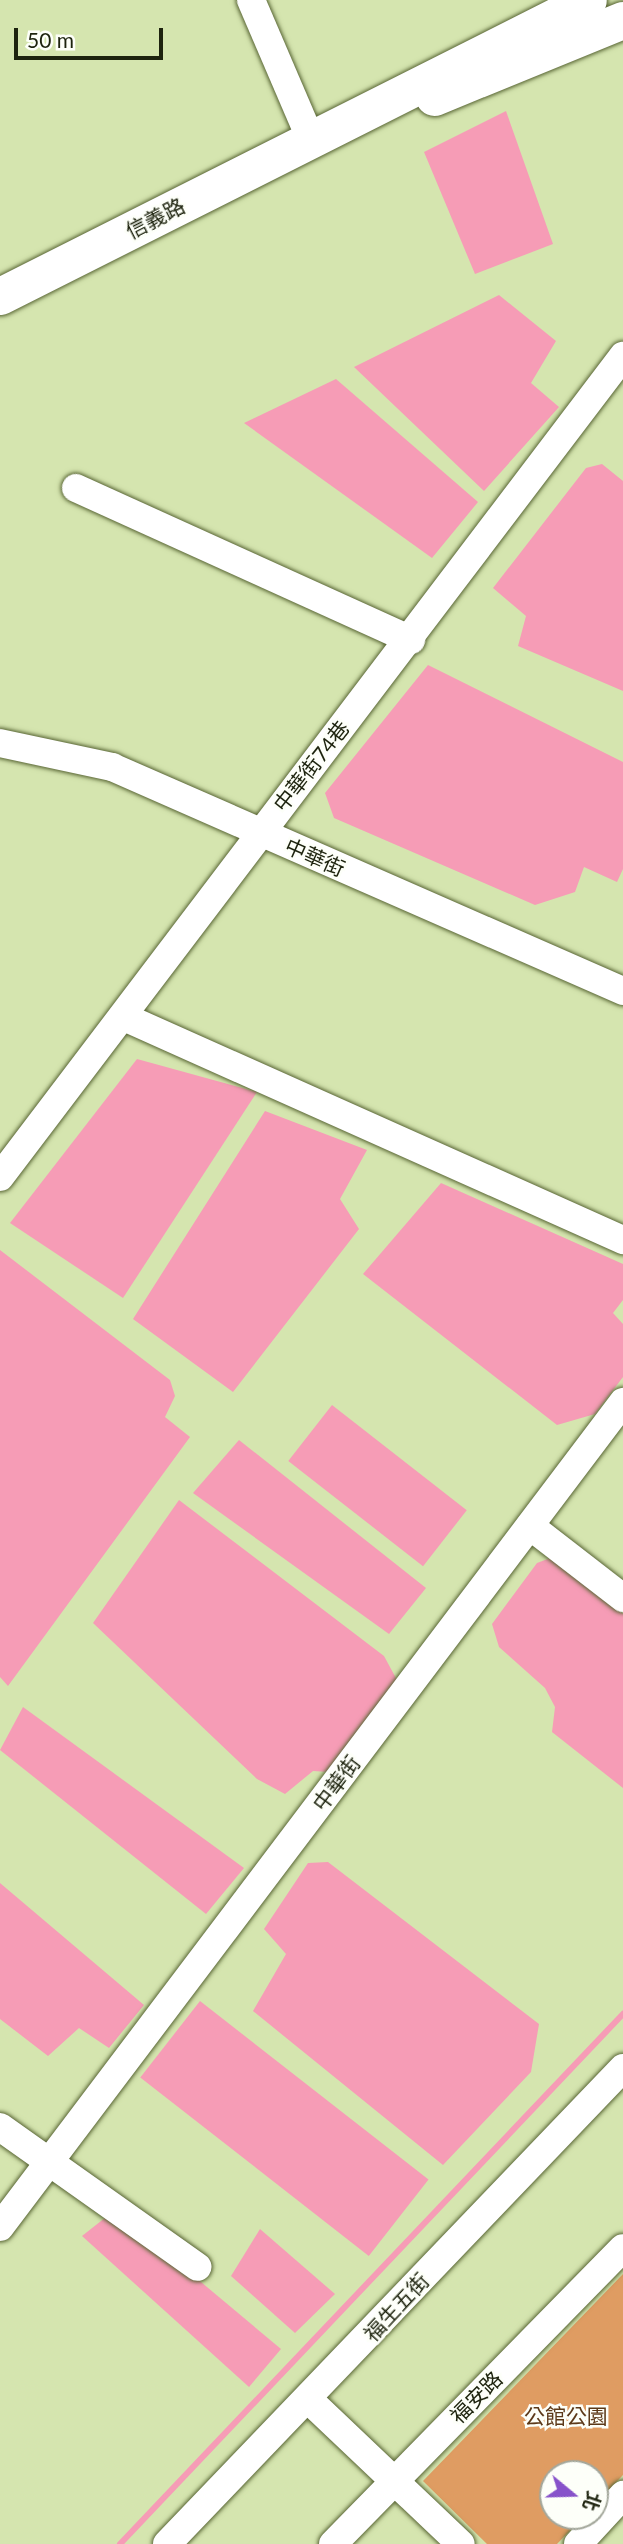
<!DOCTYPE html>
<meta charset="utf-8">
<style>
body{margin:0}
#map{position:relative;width:623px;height:2544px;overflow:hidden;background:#d5e5af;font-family:Lato,"Noto Sans TC",sans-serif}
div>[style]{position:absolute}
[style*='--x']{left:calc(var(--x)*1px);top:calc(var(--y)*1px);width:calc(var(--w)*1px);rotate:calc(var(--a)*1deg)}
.green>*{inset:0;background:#df9c62}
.water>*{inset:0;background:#f69cb6;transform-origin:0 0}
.stream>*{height:6px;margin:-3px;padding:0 3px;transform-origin:3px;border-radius:3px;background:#f69cb6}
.roads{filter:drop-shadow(0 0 2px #586534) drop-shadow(0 0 2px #586534)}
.minor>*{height:28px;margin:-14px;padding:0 14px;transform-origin:14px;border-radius:14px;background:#fff}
.major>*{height:37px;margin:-18.5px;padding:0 18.5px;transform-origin:18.5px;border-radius:18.5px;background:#fff}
span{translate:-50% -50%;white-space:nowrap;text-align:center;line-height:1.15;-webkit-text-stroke:5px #fdfff9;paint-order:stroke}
.street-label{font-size:21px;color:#1d230e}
.park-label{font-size:21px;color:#5c3919}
.north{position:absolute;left:539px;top:2460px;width:70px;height:70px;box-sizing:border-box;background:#fdfff9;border:2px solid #a3a79b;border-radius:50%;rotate:109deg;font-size:19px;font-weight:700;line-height:28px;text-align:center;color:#1d230e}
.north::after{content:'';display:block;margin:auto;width:24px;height:32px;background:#8752ca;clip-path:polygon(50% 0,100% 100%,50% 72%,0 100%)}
.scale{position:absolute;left:14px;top:28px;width:149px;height:32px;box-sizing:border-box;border:4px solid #1d230e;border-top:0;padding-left:9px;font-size:21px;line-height:24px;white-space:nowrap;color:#1d230e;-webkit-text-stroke:5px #fdfff9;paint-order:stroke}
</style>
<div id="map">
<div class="green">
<i style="clip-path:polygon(623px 2274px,623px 2475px,595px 2504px,595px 2474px,553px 2474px,553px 2516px,584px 2516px,557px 2544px,487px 2544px,423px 2481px)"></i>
</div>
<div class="water">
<i style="clip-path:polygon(506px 111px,553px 244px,475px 274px,424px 152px)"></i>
<i style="clip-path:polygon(499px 295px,556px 341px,531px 383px,559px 407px,484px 491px,354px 367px)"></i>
<i style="clip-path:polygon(336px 379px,478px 502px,432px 558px,244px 423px)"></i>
<i style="clip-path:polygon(602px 464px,623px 481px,623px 691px,518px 646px,526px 616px,493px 588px,586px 468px)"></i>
<i style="clip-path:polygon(428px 665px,623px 762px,623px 869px,617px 882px,584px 867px,575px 892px,535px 905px,334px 818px,325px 793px)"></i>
<i style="clip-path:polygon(137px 1059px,257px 1092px,123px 1298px,10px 1223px)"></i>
<i style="clip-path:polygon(265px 1111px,367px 1150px,340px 1199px,359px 1229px,233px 1392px,133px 1319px)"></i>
<i style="clip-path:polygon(441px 1183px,623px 1264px,623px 1300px,613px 1313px,623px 1324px,623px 1377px,595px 1414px,557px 1425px,363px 1274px)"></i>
<i style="clip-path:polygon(0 1250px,170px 1380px,175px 1396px,165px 1417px,190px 1437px,8px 1686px,0 1677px)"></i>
<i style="left:332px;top:1405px;width:171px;height:71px;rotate:38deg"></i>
<i style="clip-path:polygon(239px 1440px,426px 1588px,389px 1634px,193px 1493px)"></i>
<i style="clip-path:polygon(179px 1500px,384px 1656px,397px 1680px,329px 1772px,313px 1771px,285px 1794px,257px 1779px,93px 1623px)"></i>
<i style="clip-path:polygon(553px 1557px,623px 1614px,623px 1788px,552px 1732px,555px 1707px,545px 1688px,499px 1647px,492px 1624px,537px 1563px)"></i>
<i style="clip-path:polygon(23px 1707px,244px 1868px,206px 1914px,0 1750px)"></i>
<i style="clip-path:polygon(328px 1862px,539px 2024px,531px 2072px,443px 2165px,253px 2011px,286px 1954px,264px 1929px,308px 1863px)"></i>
<i style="clip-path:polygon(0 1883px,144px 2005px,109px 2048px,79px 2028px,48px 2056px,0 2019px)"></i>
<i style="left:200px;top:2001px;width:290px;height:97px;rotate:38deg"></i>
<i style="clip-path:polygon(115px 2210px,281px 2349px,249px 2387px,82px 2236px)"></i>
<i style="clip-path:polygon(260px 2229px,335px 2294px,295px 2333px,231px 2276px)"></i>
</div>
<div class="stream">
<i style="--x:120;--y:2544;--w:731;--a:-46.5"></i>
</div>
<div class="roads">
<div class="minor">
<i style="--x:251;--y:0;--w:152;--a:66.8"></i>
<i style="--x:76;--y:488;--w:368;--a:24.4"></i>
<i style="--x:0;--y:743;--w:115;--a:12.1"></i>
<i style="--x:112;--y:767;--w:558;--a:23.67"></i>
<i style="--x:124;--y:1017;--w:547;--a:24.08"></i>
<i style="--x:0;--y:1177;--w:1031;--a:-52.81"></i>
<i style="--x:530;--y:1526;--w:118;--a:37.7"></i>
<i style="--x:0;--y:2127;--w:242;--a:35.3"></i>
<i style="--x:0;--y:2227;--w:1034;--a:-52.94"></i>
<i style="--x:309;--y:2400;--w:209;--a:43.5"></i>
<i style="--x:167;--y:2544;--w:659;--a:-46.23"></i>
<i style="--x:333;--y:2544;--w:414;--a:-45.6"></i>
<i style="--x:578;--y:2544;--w:67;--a:-47.4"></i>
</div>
<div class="major">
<i style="--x:434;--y:97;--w:204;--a:-22.2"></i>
<i style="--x:0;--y:296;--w:658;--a:-26.72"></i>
</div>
</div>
<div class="street-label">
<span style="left:155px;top:218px;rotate:-27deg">信義路</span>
<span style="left:311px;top:766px;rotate:-52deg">中華街74巷</span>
<span style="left:315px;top:857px;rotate:24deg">中華街</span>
<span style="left:336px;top:1783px;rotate:-53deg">中華街</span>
<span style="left:396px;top:2307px;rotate:-47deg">福生五街</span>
<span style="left:476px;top:2397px;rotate:-45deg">福安路</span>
</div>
<div class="park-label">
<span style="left:566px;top:2416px">公館公園</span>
</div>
<div class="north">北</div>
<div class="scale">50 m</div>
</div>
